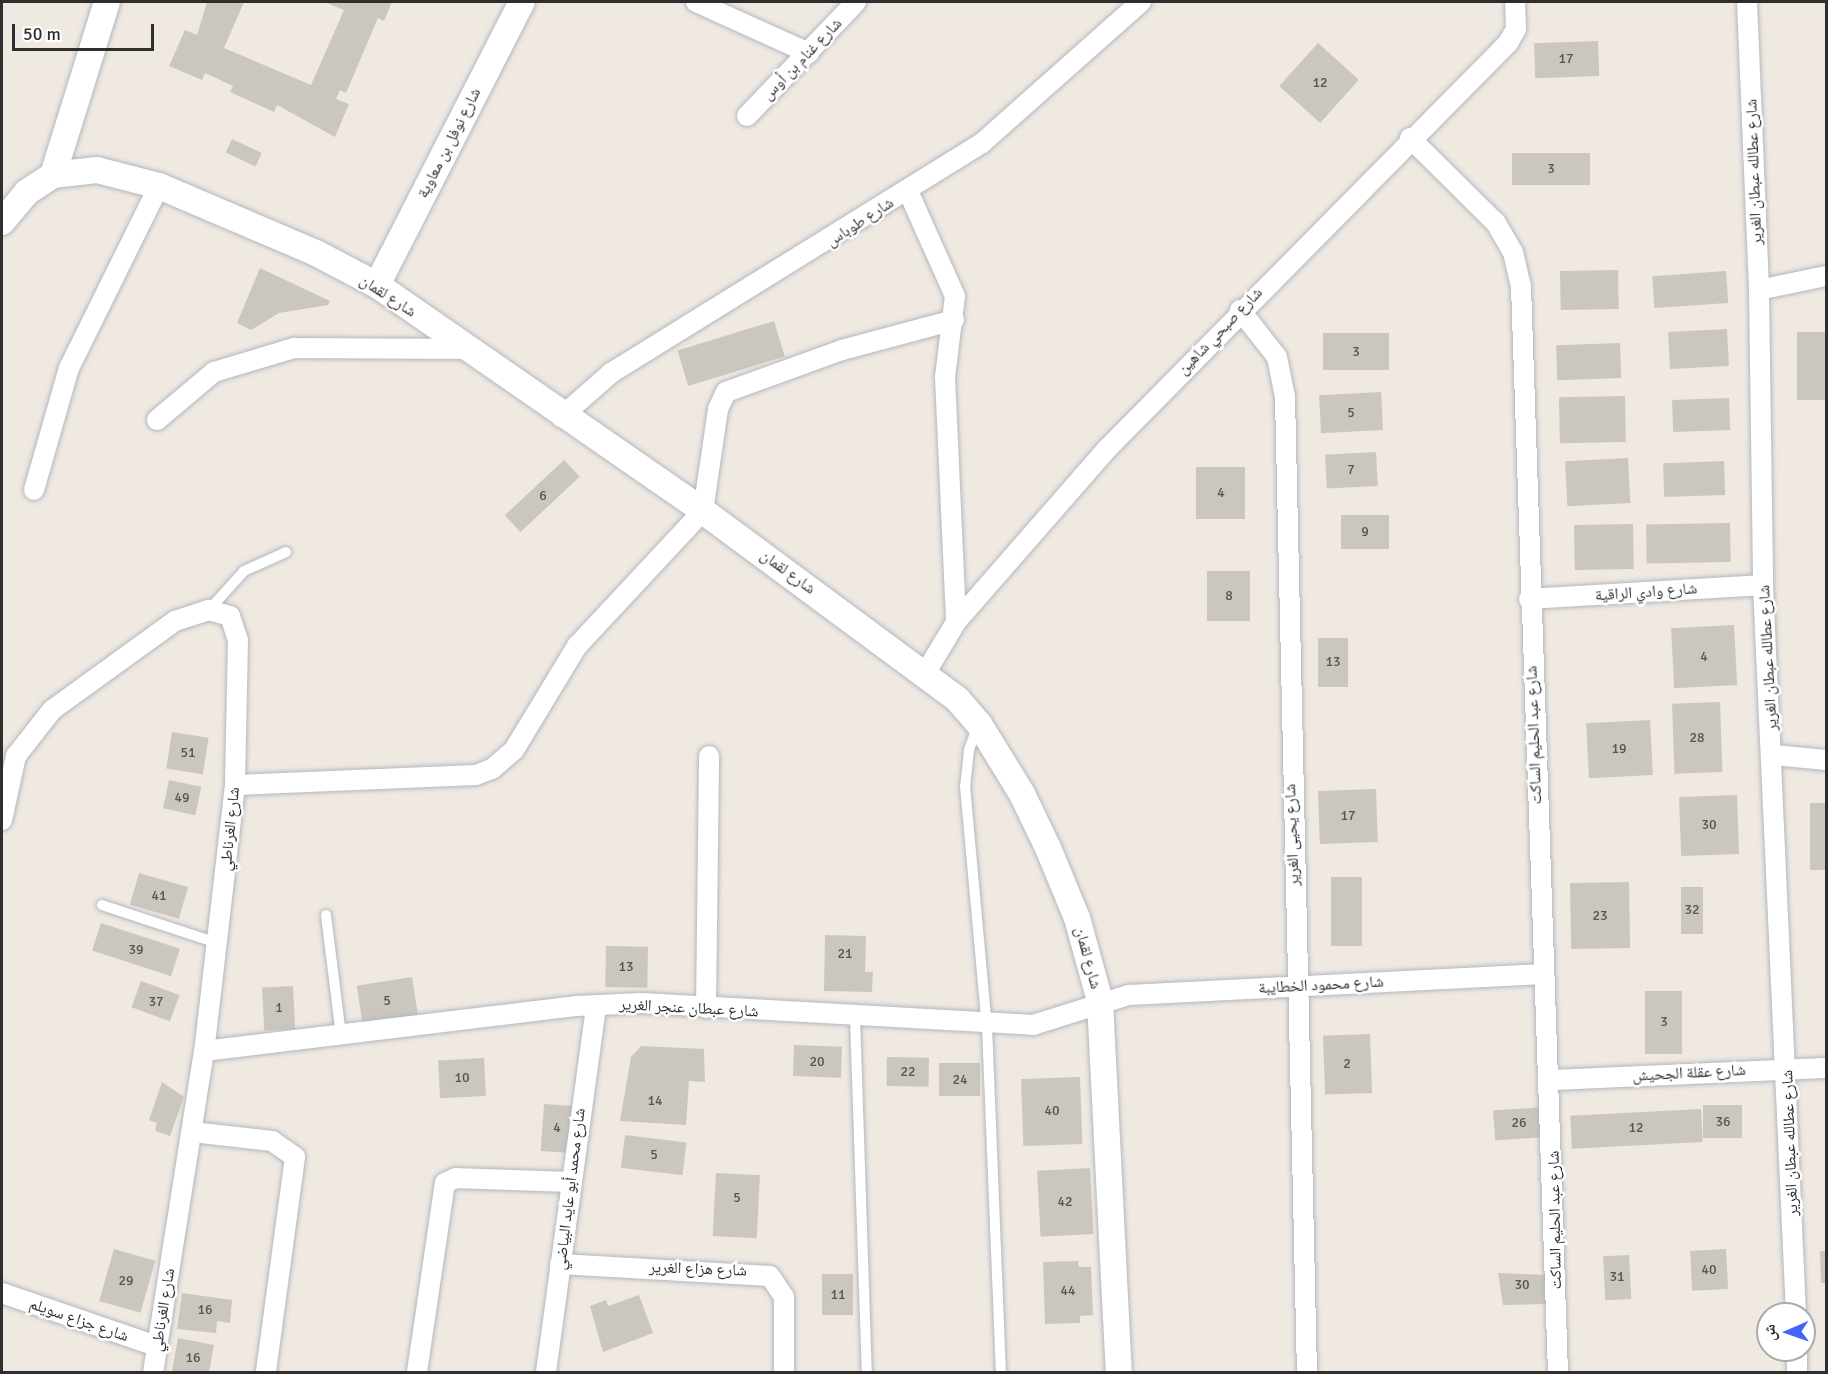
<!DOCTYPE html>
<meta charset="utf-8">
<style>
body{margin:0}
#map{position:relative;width:1828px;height:1374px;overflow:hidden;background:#efe9e1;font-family:Signika,"Noto Naskh Arabic",sans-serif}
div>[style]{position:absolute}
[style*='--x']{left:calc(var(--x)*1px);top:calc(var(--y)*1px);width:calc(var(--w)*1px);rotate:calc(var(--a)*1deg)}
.building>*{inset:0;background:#cbc7bf;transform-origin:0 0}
.roads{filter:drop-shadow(0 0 2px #b4b7c1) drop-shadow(0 0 2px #b4b7c1)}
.service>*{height:10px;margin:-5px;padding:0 5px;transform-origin:5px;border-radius:5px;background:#fff}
.minor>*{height:20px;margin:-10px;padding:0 10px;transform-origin:10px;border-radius:10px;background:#fff}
.tertiary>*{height:26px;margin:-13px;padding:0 13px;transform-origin:13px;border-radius:13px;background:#fff}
span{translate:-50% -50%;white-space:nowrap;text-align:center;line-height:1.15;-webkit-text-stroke:5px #fff;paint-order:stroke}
.number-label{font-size:14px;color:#555452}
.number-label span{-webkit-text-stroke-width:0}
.street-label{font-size:16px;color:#2e2e2e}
.frame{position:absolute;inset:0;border:3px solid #2e2e2e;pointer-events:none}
.north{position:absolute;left:1756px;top:1302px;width:60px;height:60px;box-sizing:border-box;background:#fff;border:2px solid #ababab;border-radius:50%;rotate:268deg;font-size:16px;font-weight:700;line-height:24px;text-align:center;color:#2e2e2e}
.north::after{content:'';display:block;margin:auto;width:21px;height:27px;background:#4264fb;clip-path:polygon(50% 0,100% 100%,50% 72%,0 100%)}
.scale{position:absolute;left:12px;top:24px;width:142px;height:27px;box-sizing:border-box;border:3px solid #2e2e2e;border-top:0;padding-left:8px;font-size:18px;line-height:21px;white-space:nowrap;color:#2e2e2e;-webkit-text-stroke:4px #fff;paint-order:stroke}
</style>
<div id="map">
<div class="building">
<i style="clip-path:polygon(207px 2px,244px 2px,224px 48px,311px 85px,344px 10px,324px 2px,392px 2px,384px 21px,378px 18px,346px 93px,340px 90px,336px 99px,349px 104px,335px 137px,277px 105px,274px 112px,230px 92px,233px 86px,205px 73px,202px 80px,169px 66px,185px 30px,197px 35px)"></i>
<i style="left:1598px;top:41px;width:35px;height:64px;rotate:88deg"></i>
<i style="left:1318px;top:43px;width:55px;height:58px;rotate:42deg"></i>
<i style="left:232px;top:139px;width:33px;height:15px;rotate:25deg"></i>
<i style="left:1512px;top:153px;width:78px;height:32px"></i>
<i style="clip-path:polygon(260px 268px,330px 301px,328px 305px,279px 313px,251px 330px,237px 323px)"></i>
<i style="left:1618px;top:270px;width:39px;height:58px;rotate:89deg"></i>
<i style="left:1726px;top:271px;width:32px;height:74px;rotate:86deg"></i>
<i style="left:774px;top:321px;width:37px;height:101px;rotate:73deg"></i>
<i style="left:1727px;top:329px;width:37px;height:59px;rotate:87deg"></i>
<i style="left:1826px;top:332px;width:68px;height:29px;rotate:90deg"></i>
<i style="left:1389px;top:333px;width:37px;height:66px;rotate:90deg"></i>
<i style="left:1620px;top:343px;width:35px;height:64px;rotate:88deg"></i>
<i style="left:1381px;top:392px;width:38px;height:62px;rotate:87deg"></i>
<i style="left:1625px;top:396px;width:46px;height:66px;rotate:89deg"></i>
<i style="left:1729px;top:398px;width:32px;height:57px;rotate:88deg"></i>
<i style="left:1376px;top:452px;width:34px;height:51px;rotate:87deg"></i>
<i style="left:1628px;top:458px;width:45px;height:63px;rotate:87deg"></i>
<i style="left:564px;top:460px;width:23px;height:81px;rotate:47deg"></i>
<i style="left:1724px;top:461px;width:34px;height:61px;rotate:88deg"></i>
<i style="left:1196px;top:467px;width:49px;height:52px"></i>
<i style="left:1341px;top:515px;width:48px;height:34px"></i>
<i style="left:1730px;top:523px;width:39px;height:84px;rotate:89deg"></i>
<i style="left:1633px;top:524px;width:45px;height:59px;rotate:89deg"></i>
<i style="left:1250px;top:571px;width:50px;height:43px;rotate:90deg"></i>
<i style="left:1734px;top:625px;width:60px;height:63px;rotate:87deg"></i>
<i style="left:1318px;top:638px;width:30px;height:49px"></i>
<i style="left:1720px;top:702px;width:70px;height:48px;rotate:88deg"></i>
<i style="left:1650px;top:720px;width:55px;height:64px;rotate:87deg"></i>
<i style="left:172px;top:732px;width:37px;height:37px;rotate:9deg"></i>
<i style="left:169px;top:780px;width:33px;height:29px;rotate:12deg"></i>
<i style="left:1376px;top:789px;width:53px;height:58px;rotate:88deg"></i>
<i style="left:1737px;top:795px;width:59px;height:58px;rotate:88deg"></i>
<i style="left:1810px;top:803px;width:16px;height:67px"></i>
<i style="left:139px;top:873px;width:51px;height:33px;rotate:16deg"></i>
<i style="left:1331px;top:877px;width:31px;height:69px"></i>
<i style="left:1629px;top:882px;width:66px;height:59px;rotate:89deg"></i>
<i style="left:1681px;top:887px;width:22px;height:47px"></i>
<i style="left:101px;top:923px;width:83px;height:29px;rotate:18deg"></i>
<i style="clip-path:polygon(825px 935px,866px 936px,865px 972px,873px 972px,872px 992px,824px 991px)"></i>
<i style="left:606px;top:946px;width:42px;height:41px;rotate:1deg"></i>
<i style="left:412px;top:977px;width:40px;height:56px;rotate:81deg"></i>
<i style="left:141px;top:981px;width:41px;height:28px;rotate:20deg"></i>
<i style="left:293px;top:986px;width:43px;height:31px;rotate:87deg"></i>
<i style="left:1645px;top:991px;width:37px;height:63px"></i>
<i style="left:1370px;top:1034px;width:59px;height:47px;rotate:88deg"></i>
<i style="left:794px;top:1045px;width:48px;height:31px;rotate:2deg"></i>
<i style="clip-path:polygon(641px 1046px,704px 1049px,705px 1082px,689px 1081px,686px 1125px,620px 1121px,631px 1057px)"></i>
<i style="left:887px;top:1057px;width:42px;height:29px;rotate:1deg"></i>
<i style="left:484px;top:1058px;width:38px;height:46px;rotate:87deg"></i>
<i style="left:980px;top:1063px;width:33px;height:41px;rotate:90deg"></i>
<i style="left:1080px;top:1077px;width:67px;height:59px;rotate:88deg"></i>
<i style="clip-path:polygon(162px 1082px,184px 1097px,170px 1136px,155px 1131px,157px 1123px,149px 1120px)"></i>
<i style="left:544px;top:1104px;width:30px;height:47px;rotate:4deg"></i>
<i style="left:1742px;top:1105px;width:33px;height:39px;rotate:90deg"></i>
<i style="left:1544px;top:1107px;width:30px;height:51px;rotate:86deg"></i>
<i style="left:1701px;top:1109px;width:33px;height:131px;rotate:87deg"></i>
<i style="left:625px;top:1135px;width:62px;height:33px;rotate:7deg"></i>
<i style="left:1090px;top:1168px;width:66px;height:53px;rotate:87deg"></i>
<i style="left:716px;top:1173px;width:44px;height:63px;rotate:3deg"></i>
<i style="left:114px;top:1249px;width:43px;height:54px;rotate:16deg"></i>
<i style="left:1726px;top:1249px;width:40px;height:36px;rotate:87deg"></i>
<i style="clip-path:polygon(1820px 1251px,1826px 1251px,1826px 1283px,1821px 1283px)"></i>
<i style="left:1629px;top:1255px;width:44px;height:26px;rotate:87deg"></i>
<i style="clip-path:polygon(1078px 1261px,1079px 1267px,1091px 1267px,1093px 1315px,1080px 1316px,1080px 1323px,1045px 1324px,1043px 1262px)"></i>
<i style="clip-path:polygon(1498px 1273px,1546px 1275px,1547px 1304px,1503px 1305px)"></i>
<i style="left:822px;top:1274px;width:31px;height:41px"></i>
<i style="clip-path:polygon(182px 1293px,232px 1300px,230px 1323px,217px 1321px,216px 1333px,177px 1329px)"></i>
<i style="clip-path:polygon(639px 1295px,653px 1333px,603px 1352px,590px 1306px,606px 1300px,608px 1306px)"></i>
<i style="clip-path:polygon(178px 1338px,214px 1345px,209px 1372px,172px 1371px)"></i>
</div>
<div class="roads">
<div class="service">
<i style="--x:209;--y:610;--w:52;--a:-48.1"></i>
<i style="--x:244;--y:571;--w:46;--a:-24.3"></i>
<i style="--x:978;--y:725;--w:27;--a:110"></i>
<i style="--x:969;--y:750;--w:36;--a:96"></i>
<i style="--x:965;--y:786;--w:241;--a:84.8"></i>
<i style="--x:987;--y:1026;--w:346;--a:87.7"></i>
<i style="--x:102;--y:905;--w:121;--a:18.3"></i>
<i style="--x:326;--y:915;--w:122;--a:82.9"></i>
<i style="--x:855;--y:1017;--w:355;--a:88.1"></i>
</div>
<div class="minor">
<i style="--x:696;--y:2;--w:124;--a:24.3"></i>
<i style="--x:1747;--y:2;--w:288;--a:87.6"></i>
<i style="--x:1759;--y:290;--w:295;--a:89.2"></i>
<i style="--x:1763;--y:585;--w:730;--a:87.41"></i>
<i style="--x:747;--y:116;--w:158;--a:-46.3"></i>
<i style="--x:1410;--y:138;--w:121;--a:44.7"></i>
<i style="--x:1496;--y:223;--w:34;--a:60"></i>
<i style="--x:1513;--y:252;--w:35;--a:77"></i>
<i style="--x:1521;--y:286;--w:1087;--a:88.05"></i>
<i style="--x:908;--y:191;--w:115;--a:65.9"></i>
<i style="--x:955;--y:296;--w:82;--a:97"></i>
<i style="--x:945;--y:377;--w:245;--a:87.4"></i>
<i style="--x:1759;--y:290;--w:68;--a:-11.8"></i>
<i style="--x:1240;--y:310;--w:60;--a:51.8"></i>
<i style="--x:1277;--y:357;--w:41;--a:78.7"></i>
<i style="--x:1285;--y:397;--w:975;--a:88.71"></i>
<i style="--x:561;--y:417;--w:67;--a:-41.3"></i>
<i style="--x:611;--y:373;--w:437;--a:-31.8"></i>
<i style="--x:982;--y:143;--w:213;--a:-41.6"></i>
<i style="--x:157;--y:420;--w:75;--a:-40.1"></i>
<i style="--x:214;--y:372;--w:84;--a:-16.7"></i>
<i style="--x:294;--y:348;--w:171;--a:0.3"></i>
<i style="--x:34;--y:490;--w:127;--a:-74"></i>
<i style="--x:69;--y:368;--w:203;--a:-63.7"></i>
<i style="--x:1529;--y:599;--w:234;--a:-3.4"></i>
<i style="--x:926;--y:672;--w:58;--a:-59"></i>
<i style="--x:956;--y:622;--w:230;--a:-48.9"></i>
<i style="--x:1107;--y:449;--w:571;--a:-45.35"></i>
<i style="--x:1508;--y:43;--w:16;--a:-60"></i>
<i style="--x:1516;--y:29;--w:27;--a:-92"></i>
<i style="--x:1774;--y:755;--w:52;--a:5.5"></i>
<i style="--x:235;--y:785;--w:241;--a:-2.4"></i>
<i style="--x:476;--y:775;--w:17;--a:-21"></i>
<i style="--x:492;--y:769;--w:29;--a:-41"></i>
<i style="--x:514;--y:750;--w:122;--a:-58.8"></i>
<i style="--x:577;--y:646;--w:185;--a:-47"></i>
<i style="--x:703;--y:511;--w:103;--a:-81.6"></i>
<i style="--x:718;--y:409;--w:19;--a:-65"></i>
<i style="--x:726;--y:392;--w:123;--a:-19.9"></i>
<i style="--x:842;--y:350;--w:116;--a:-15"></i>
<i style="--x:2;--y:820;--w:66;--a:-77.7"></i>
<i style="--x:16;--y:756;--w:58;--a:-52"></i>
<i style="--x:52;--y:710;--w:152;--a:-35.9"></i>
<i style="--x:175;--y:621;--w:36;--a:-18"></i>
<i style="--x:209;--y:610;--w:22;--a:16"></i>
<i style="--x:230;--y:616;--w:25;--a:72"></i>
<i style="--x:238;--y:640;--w:145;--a:91.2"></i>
<i style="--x:235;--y:785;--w:268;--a:96.6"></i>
<i style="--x:204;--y:1051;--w:325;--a:99"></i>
<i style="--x:706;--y:1008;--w:252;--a:-89.3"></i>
<i style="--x:204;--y:1051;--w:376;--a:-6.9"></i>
<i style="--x:577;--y:1006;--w:65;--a:-2.6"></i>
<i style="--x:642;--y:1003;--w:392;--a:3.2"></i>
<i style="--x:1033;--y:1025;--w:101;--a:-17.4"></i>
<i style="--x:1129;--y:995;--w:415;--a:-2.9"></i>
<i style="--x:1552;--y:1080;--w:274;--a:-2.5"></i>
<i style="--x:192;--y:1132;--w:81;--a:6.4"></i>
<i style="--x:272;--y:1141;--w:28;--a:35"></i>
<i style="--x:295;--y:1157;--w:217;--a:97.7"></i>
<i style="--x:560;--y:1264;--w:210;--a:3.3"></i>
<i style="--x:770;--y:1276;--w:25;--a:56"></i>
<i style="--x:784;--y:1297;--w:75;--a:90"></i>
<i style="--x:2;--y:1293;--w:163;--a:19"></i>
<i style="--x:1797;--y:1350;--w:22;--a:90"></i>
<i style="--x:417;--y:1372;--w:191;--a:-81.6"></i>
<i style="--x:445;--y:1183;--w:12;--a:-24"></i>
<i style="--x:456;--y:1178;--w:113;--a:2"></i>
<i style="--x:546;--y:1372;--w:370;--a:-82.2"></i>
</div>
<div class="tertiary">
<i style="--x:53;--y:175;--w:181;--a:-72.7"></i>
<i style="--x:2;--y:222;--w:39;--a:-50"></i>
<i style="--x:27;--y:192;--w:31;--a:-33"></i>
<i style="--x:53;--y:175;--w:44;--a:-6.5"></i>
<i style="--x:97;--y:170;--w:64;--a:14.5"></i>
<i style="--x:159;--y:186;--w:171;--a:23.1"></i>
<i style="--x:316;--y:253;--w:69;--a:27.7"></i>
<i style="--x:377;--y:285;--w:397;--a:34.7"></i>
<i style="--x:703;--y:511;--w:317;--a:36.5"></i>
<i style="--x:958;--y:700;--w:32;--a:49"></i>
<i style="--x:979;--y:724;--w:82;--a:58.4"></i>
<i style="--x:1022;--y:794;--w:60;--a:64.3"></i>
<i style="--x:1048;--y:848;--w:76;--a:67.5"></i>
<i style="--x:1077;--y:918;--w:86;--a:74.5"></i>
<i style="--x:1100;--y:1001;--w:371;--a:87.1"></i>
<i style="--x:377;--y:285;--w:318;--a:-62.9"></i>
</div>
</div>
<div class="number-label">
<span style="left:1566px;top:59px">17</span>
<span style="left:1320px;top:83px">12</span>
<span style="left:1551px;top:169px">3</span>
<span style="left:1356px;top:352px">3</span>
<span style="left:1351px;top:413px">5</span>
<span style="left:1351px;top:470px">7</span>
<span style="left:1221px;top:493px">4</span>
<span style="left:543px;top:496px">6</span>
<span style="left:1365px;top:532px">9</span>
<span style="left:1229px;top:596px">8</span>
<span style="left:1704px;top:657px">4</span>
<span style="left:1333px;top:662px">13</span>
<span style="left:1697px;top:738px">28</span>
<span style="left:1619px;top:749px">19</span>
<span style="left:188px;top:753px">51</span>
<span style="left:182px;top:798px">49</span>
<span style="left:1348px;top:816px">17</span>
<span style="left:1709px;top:825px">30</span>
<span style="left:159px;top:896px">41</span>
<span style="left:1692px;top:910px">32</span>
<span style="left:1600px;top:916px">23</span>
<span style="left:136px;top:950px">39</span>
<span style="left:845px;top:954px">21</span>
<span style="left:626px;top:967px">13</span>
<span style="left:387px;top:1001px">5</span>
<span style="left:156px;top:1002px">37</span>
<span style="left:279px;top:1008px">1</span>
<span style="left:1664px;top:1022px">3</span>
<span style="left:817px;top:1062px">20</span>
<span style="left:1347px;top:1064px">2</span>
<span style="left:908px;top:1072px">22</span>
<span style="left:462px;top:1078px">10</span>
<span style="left:960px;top:1080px">24</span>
<span style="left:655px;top:1101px">14</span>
<span style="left:1052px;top:1111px">40</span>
<span style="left:1723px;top:1122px">36</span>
<span style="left:1519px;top:1123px">26</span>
<span style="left:557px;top:1128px">4</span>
<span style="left:1636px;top:1128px">12</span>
<span style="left:654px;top:1155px">5</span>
<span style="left:737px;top:1198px">5</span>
<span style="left:1065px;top:1202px">42</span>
<span style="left:1709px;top:1270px">40</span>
<span style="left:1617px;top:1277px">31</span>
<span style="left:126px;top:1281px">29</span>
<span style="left:1522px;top:1285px">30</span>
<span style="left:1068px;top:1291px">44</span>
<span style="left:838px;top:1295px">11</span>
<span style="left:205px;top:1310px">16</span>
<span style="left:193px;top:1358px">16</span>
</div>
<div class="street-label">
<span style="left:802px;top:59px;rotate:-46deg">شارع غنام بن أوس</span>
<span style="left:449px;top:143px;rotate:-63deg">شارع نوفل بن معاوية</span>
<span style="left:1754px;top:172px;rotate:-92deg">شارع عطالله عبطان الغرير</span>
<span style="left:860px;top:222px;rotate:-33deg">شارع طوباس</span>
<span style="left:388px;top:296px;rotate:33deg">شارع لقمان</span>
<span style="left:1220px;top:331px;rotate:-46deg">شارع صبحي شاهين</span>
<span style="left:788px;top:572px;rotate:36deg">شارع لقمان</span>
<span style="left:1646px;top:592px;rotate:-4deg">شارع وادي الراقية</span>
<span style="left:1768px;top:658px;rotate:-93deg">شارع عطالله عبطان الغرير</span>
<span style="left:1534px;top:735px;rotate:-92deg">شارع عبد الحليم الساكت</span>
<span style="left:230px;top:829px;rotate:-84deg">شارع الغرناطي</span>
<span style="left:1292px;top:835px;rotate:-92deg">شارع يحيى الغرير</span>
<span style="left:1088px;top:958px;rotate:75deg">شارع لقمان</span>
<span style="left:1321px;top:985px;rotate:-3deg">شارع محمود الخطايبة</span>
<span style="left:689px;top:1008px;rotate:3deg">شارع عبطان عنجر الغرير</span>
<span style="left:1689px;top:1073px;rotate:-3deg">شارع عقلة الجحيش</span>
<span style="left:1790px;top:1143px;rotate:-92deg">شارع عطالله عبطان الغرير</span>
<span style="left:570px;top:1189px;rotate:-83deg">شارع محمد أبو عايد البياضي</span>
<span style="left:1555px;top:1220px;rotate:-91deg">شارع عبد الحليم الساكت</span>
<span style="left:698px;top:1269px;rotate:2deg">شارع هزاع الغرير</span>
<span style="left:163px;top:1310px;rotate:-81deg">شارع الغرناطي</span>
<span style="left:79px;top:1320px;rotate:19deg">شارع جزاع سويلم</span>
</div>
<div class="frame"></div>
<div class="north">ش</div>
<div class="scale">50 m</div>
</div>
